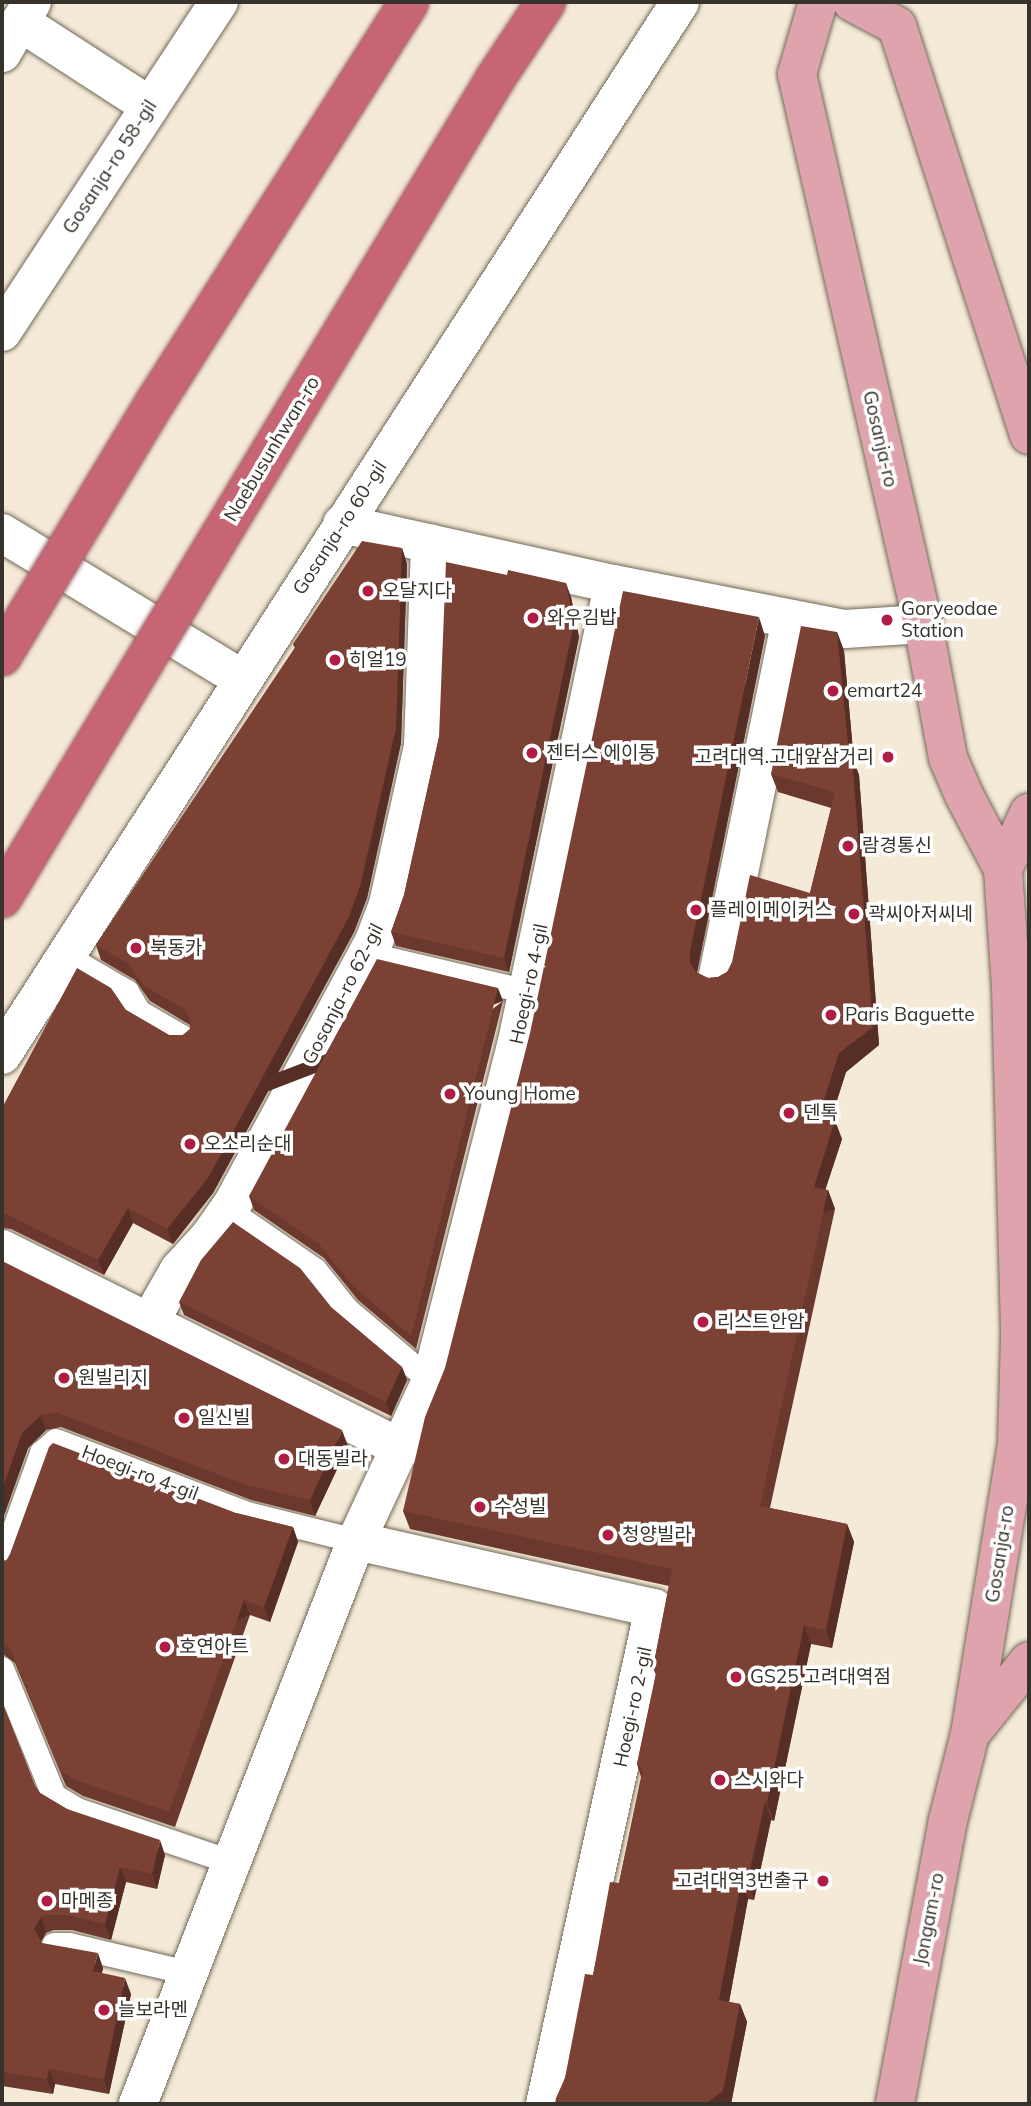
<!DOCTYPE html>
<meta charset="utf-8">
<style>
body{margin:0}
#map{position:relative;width:1031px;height:2106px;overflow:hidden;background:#f4ead7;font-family:Mulish,"Noto Sans KR",sans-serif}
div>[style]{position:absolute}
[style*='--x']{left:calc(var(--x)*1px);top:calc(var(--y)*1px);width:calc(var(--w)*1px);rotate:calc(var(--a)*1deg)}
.pier>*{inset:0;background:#f4ead7}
.roads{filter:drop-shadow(0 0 2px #716858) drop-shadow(0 0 2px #716858)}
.lane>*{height:24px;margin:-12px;padding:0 12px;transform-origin:12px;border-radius:12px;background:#fff}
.street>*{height:38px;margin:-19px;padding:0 19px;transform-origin:19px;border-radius:19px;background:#fff}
.primary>*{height:38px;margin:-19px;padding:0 19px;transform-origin:19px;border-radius:19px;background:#dea3ac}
.bridges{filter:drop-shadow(0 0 2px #95545b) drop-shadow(0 0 2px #95545b)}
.highway-bridge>*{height:38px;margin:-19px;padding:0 19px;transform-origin:19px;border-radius:19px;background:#c86575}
.wall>*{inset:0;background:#6b382e}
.shaded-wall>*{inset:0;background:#572e25;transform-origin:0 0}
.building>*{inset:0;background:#7c4135}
.dots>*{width:19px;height:19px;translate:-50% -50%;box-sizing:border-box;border:4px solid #fff;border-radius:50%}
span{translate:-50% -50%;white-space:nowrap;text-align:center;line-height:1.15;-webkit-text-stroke:7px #fff;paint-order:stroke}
.street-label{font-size:19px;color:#37332c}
.poi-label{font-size:19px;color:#37332c}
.left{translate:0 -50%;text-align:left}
.right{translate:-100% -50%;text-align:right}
.frame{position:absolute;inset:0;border:4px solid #37332c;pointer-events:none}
</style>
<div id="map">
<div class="pier">
<i style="clip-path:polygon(335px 2px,591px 2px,507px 131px,2px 967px,2px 548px)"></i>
</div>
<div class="roads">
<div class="lane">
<i style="--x:366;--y:954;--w:166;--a:13.2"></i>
<i style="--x:65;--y:956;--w:72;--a:30.1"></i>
<i style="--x:127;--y:992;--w:23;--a:59"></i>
<i style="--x:139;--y:1012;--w:50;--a:30.2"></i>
<i style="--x:229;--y:1211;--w:104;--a:34.5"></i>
<i style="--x:315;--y:1270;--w:51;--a:51.3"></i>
<i style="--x:347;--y:1310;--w:110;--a:40.2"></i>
<i style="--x:2;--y:1564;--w:118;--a:-70.2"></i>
<i style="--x:42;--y:1453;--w:18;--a:-41"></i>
<i style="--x:56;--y:1441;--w:204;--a:20.9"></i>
<i style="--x:247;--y:1514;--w:112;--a:13.9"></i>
<i style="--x:2;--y:1669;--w:137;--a:67.7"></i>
<i style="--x:54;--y:1796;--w:27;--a:31"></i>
<i style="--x:77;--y:1810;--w:163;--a:18.7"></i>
<i style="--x:54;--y:1945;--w:15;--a:0"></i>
<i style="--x:69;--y:1945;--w:122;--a:13.2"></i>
</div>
<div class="street">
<i style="--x:20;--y:22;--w:155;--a:32.9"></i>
<i style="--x:2;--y:53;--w:59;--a:-59.5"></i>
<i style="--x:2;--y:332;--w:395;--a:-56.7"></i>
<i style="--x:342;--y:524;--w:278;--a:12.5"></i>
<i style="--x:613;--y:584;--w:236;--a:11"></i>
<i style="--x:845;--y:629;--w:78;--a:-3.7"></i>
<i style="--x:2;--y:533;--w:281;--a:31.3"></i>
<i style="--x:718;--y:975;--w:363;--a:-78.4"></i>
<i style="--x:2;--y:1055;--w:1252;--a:-57.22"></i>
<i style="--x:2;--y:1249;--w:447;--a:26.5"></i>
<i style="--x:150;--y:1321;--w:59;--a:-60.4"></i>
<i style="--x:179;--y:1270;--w:46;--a:-47.6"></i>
<i style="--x:210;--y:1236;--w:38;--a:-55"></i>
<i style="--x:232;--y:1205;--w:300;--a:-61.7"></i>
<i style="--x:374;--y:941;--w:40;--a:-69"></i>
<i style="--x:388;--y:904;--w:162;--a:-77.5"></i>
<i style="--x:423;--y:746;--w:203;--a:-88"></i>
<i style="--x:356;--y:1541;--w:305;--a:12.7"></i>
<i style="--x:654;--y:1608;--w:508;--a:102.39"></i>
<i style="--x:138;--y:2104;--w:604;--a:-68.83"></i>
<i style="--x:356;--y:1541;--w:177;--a:-64.9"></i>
<i style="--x:431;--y:1381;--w:346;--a:-75.8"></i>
<i style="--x:516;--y:1046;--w:472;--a:-78.1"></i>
</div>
<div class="primary">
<i style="--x:818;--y:2;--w:75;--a:106.3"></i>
<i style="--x:797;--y:74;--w:564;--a:77.1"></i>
<i style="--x:923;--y:624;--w:136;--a:79.4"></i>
<i style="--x:948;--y:758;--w:40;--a:66.6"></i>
<i style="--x:964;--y:795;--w:84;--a:62.2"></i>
<i style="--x:1003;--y:869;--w:117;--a:86.1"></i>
<i style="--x:1011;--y:986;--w:351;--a:88.5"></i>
<i style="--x:1020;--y:1337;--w:107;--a:91.6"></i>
<i style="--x:1017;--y:1444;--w:294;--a:99.2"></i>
<i style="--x:970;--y:1734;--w:89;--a:104.3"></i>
<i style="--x:948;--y:1820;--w:289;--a:100.6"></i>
<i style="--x:852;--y:2;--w:51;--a:28.1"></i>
<i style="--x:897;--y:26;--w:430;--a:72.1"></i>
<i style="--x:1003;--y:869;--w:62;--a:-65.1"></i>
<i style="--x:971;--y:1733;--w:92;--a:-51.1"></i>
</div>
</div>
<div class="bridges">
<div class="highway-bridge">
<i style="--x:2;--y:656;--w:298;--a:-58.9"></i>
<i style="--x:156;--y:401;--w:472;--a:-57.6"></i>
<i style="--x:2;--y:898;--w:956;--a:-58.95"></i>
<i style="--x:495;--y:79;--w:92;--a:-56.5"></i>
</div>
</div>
<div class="wall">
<i style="clip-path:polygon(402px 548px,407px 564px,401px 743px,367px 898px,354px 932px,213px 1193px,173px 1244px,133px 1223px,104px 1275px,11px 1229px,2px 1228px,2px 1108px,126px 1010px,169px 1035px,183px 1035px,190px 1029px,190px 1025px,150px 1001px,135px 980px,101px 960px,96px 945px,295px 648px,293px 644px)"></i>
<i style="clip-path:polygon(571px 597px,579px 637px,509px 972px,396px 946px,391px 932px,404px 895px,439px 737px)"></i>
<i style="clip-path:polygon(837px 632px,844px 651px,854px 762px,859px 775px,879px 1045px,846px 1072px,831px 1119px,842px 1139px,825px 1190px,828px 1190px,835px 1209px,770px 1508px,847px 1524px,854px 1542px,832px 1648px,811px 1644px,774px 1821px,771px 1820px,754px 1900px,748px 1899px,729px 2002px,740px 2004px,747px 2022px,731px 2104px,555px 2104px,565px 2078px,619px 1883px,641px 1777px,637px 1764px,656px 1675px,653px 1668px,669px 1586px,410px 1529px,403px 1511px,765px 636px,697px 973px,708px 978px,718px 977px,727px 972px,810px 893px,831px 808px,778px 792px,771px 774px)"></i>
<i style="clip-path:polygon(503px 1001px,416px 1349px,358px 1300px,324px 1258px,254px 1210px,249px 1196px)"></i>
<i style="clip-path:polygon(2px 1261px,348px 1446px,315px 1516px,251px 1500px,61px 1427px,46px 1430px,28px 1448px,2px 1521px)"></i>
<i style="clip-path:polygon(179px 1302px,332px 1308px,402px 1367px,407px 1380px,391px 1416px,184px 1315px)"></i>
<i style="clip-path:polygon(236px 1513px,293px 1527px,298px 1542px,270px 1622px,250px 1615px,175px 1827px,83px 1796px,66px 1786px,15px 1663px,3px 1654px,2px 1655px,2px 1561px)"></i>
<i style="clip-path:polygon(2px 1702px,35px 1786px,40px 1793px,67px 1809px,165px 1855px,157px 1889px,126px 1882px,111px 1940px,72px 1930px,54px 1930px,46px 1933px,41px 1942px,42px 1943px,103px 1968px,102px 1973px,131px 1994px,109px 2094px,55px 2084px,53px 2094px,2px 2086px)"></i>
</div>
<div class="shaded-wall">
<i style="clip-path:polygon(402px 548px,407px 564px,401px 743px,367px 898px,354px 932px,213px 1193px,173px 1244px,167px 1229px)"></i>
<i style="clip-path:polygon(566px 583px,571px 597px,579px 637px,509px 972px,504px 958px)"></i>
<i style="clip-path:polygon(759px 617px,765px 636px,697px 971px,697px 981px,690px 963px,690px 952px)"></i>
<i style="clip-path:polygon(837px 632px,844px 651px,854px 762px,859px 775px,879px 1045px,846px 1072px,826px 1134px,819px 1115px,849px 755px)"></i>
<i style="left:498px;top:988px;width:14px;height:359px;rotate:69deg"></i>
<i style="clip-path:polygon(835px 1120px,842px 1139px,820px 1206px,814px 1187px)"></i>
<i style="left:828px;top:1190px;width:20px;height:323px;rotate:70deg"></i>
<i style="clip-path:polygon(128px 1208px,133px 1223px,104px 1275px,98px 1260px)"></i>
<i style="clip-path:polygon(402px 1367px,407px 1380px,391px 1416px,386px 1402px)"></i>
<i style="clip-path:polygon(41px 1415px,46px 1430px,28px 1448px,2px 1521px,2px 1490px,22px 1433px)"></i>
<i style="clip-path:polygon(342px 1430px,348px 1446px,315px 1516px,310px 1500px)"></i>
<i style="clip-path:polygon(847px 1524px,854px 1542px,832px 1648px,826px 1630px)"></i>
<i style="clip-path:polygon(293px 1527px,298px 1542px,270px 1622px,264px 1607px)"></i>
<i style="left:244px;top:1600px;width:16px;height:225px;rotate:68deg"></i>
<i style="clip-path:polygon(804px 1625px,811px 1644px,774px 1821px,767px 1802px)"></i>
<i style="clip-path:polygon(765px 1802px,771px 1820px,754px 1900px,747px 1882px)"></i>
<i style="clip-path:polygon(160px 1840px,165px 1855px,157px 1889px,152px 1874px)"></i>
<i style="clip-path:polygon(120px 1867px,126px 1882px,111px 1940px,105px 1924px)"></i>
<i style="clip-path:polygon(741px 1881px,748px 1899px,726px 2018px,719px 2000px)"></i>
<i style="clip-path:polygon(41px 1917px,46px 1933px,39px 1944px,34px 1929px)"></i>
<i style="clip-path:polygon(98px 1953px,103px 1968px,98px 1987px,93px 1971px)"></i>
<i style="clip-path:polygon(125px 1978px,131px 1994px,109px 2094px,104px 2079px)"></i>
<i style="clip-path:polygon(740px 2004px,747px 2022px,731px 2104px,705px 2104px)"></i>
<i style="clip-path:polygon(49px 2069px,55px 2084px,53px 2094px,47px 2079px)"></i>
</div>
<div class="building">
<i style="clip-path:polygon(362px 541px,402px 548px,396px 728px,361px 883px,349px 917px,208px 1178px,167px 1229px,128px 1208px,98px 1260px,6px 1214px,2px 1213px,2px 1108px,77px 968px,111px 988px,126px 1010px,169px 1035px,183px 1035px,190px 1029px,191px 1021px,185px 1009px,144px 986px,129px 964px,96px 945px,296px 646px,293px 644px)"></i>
<i style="clip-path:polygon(446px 562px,507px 575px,508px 570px,566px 583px,574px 623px,504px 958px,391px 932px,404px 895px,439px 737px)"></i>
<i style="clip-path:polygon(623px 591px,759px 617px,690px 952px,690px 963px,696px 972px,708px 978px,718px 977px,727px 972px,732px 962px,750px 875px,810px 893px,835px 792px,771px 774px,801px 626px,837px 632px,849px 755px,852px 756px,873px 1027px,839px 1053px,819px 1115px,835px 1120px,814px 1187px,828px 1190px,760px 1506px,847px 1524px,826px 1630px,804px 1625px,767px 1802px,765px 1802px,747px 1882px,741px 1881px,719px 2000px,740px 2004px,723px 2091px,705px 2104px,555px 2104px,556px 2098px,565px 2078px,585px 1974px,593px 1975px,610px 1882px,619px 1883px,643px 1770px,637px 1764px,656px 1673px,653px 1668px,672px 1569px,403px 1511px,425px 1417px,445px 1368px,530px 1033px)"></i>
<i style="clip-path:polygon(377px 959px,498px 988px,411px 1336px,353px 1286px,319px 1244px,249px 1196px)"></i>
<i style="clip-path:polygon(233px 1222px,300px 1268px,332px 1308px,402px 1367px,386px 1402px,179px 1302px,201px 1260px)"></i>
<i style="clip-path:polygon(2px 1261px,342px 1430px,310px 1500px,246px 1485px,56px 1412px,41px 1415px,22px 1433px,2px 1490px)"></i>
<i style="clip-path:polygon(53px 1443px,236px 1513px,293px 1527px,264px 1607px,244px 1600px,169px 1812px,78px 1781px,60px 1771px,10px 1648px,2px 1642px,2px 1561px,6px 1561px,10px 1554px,49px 1447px)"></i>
<i style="clip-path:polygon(2px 1702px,35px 1786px,40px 1793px,67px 1809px,160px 1840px,152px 1874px,120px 1867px,105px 1924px,67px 1915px,48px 1915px,41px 1917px,34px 1929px,42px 1943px,98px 1953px,93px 1971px,125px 1978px,104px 2079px,49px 2069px,47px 2079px,2px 2072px)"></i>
</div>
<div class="dots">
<i style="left:368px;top:591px;background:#af1c44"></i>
<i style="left:533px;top:618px;background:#af1c44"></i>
<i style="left:887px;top:620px;background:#af1c44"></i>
<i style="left:335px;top:660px;background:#af1c44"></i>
<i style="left:833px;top:691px;background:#af1c44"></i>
<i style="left:532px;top:753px;background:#af1c44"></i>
<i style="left:888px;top:757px;background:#af1c44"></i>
<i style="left:848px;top:846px;background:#af1c44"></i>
<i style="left:696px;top:910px;background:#af1c44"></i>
<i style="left:854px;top:914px;background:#af1c44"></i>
<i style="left:136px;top:948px;background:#af1c44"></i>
<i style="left:831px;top:1015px;background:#af1c44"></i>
<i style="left:450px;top:1094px;background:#af1c44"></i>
<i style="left:789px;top:1113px;background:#af1c44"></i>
<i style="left:190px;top:1144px;background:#af1c44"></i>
<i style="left:703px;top:1322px;background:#af1c44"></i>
<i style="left:64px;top:1378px;background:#af1c44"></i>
<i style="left:184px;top:1418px;background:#af1c44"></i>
<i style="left:284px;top:1459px;background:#af1c44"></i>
<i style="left:480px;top:1507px;background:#af1c44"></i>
<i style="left:608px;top:1535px;background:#af1c44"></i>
<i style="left:165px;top:1647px;background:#af1c44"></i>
<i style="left:736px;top:1677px;background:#af1c44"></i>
<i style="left:720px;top:1780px;background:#af1c44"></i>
<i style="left:823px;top:1881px;background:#af1c44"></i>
<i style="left:47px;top:1901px;background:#af1c44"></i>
<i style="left:104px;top:2010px;background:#af1c44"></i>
</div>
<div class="street-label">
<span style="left:110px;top:167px;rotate:-57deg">Gosanja-ro 58-gil</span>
<span style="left:880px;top:439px;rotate:77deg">Gosanja-ro</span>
<span style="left:272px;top:449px;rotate:-59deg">Naebusunhwan-ro</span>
<span style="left:340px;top:528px;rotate:-57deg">Gosanja-ro 60-gil</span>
<span style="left:529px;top:984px;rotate:-78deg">Hoegi-ro 4-gil</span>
<span style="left:343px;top:994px;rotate:-63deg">Gosanja-ro 62-gil</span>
<span style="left:140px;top:1473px;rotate:21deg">Hoegi-ro 4-gil</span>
<span style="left:1000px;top:1554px;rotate:-81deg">Gosanja-ro</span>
<span style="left:633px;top:1707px;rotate:-78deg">Hoegi-ro 2-gil</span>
<span style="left:929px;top:1919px;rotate:-79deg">Jongam-ro</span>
</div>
<div class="poi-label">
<span class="left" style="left:382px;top:591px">오달지다</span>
<span class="left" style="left:901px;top:620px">Goryeodae<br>Station</span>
<span class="left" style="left:547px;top:618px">와우김밥</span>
<span class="left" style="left:349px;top:660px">히얼19</span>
<span class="left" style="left:847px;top:691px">emart24</span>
<span class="left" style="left:546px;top:753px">젠터스 에이동</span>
<span class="right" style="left:874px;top:757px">고려대역.고대앞삼거리</span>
<span class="left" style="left:862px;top:846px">람경통신</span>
<span class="left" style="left:710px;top:910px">플레이메이커스</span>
<span class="left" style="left:868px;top:914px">곽씨아저씨네</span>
<span class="left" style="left:150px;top:948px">북동카</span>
<span class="left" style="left:845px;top:1015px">Paris Baguette</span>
<span class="left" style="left:464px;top:1094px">Young Home</span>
<span class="left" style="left:803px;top:1113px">덴톡</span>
<span class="left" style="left:204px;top:1144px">오소리순대</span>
<span class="left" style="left:717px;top:1322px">리스트안암</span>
<span class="left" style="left:78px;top:1378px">원빌리지</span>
<span class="left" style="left:198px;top:1418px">일신빌</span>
<span class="left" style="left:298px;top:1459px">대동빌라</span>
<span class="left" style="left:494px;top:1507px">수성빌</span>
<span class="left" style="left:622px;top:1535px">청양빌라</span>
<span class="left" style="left:179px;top:1647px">호연아트</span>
<span class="left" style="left:750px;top:1677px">GS25 고려대역점</span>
<span class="left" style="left:734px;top:1780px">스시와다</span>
<span class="right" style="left:809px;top:1881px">고려대역3번출구</span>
<span class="left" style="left:61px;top:1901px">마메종</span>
<span class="left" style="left:118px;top:2010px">늘보라멘</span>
</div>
<div class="frame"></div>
</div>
